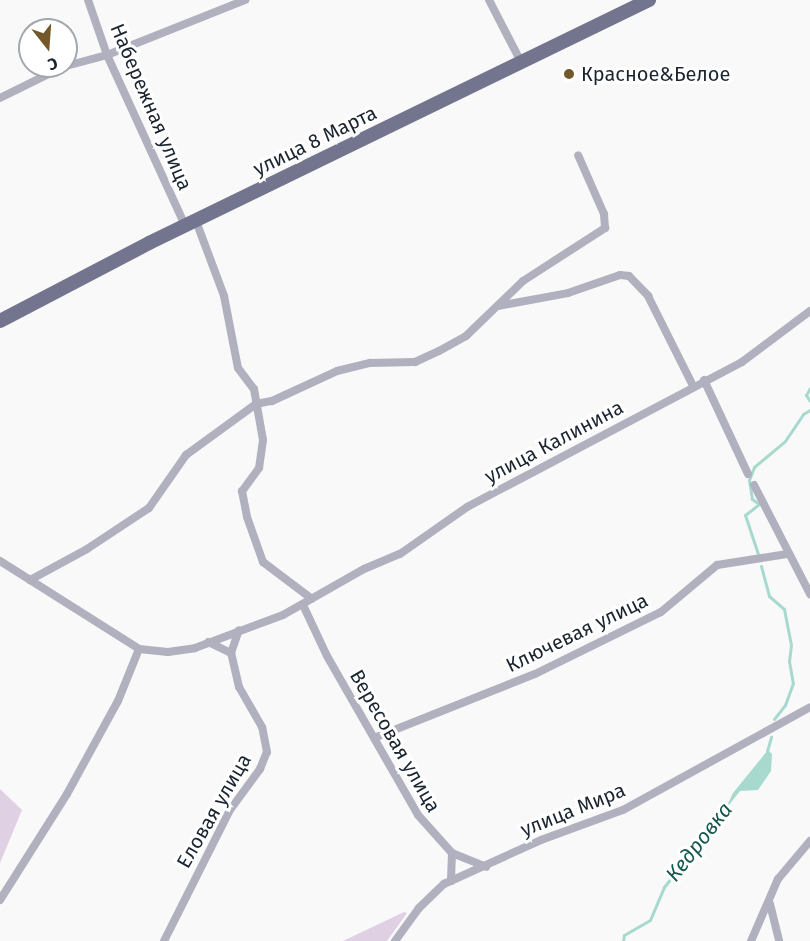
<!DOCTYPE html>
<meta charset="utf-8">
<style>
body{margin:0}
#map{position:relative;width:810px;height:941px;overflow:hidden;background:#f9f9f9;font-family:"Fira Sans",sans-serif}
div>[style]{position:absolute}
[style*='--x']{left:calc(var(--x)*1px);top:calc(var(--y)*1px);width:calc(var(--w)*1px);rotate:calc(var(--a)*1deg)}
.green>*{inset:0;background:#e0d0e4}
.water>*{inset:0;background:#a7d9cf}
.stream>*{height:3px;margin:-1.5px;padding:0 1.5px;transform-origin:1.5px;border-radius:1.5px;background:#a7d9cf}
.street>*{height:8px;margin:-4px;padding:0 4px;transform-origin:4px;border-radius:4px;background:#b0b0bf}
.primary>*{height:14px;margin:-7px;padding:0 7px;transform-origin:7px;border-radius:7px;background:#73748e}
.dots>*{width:16px;height:16px;translate:-50% -50%;box-sizing:border-box;border:3px solid #fff;border-radius:50%}
span{translate:-50% -50%;white-space:nowrap;text-align:center;line-height:1.15;-webkit-text-stroke:6px #fff;paint-order:stroke}
.poi-label{font-size:20px;color:#1b252f}
.left{translate:0 -50%;text-align:left}
.street-label{font-size:20px;color:#1b252f}
.water-label{font-size:21px;color:#15584e;font-style:italic}
.north{position:absolute;left:18px;top:18px;width:60px;height:60px;box-sizing:border-box;background:#fff;border:2px solid #a4a8ac;border-radius:50%;rotate:163deg;font-size:16px;font-weight:700;line-height:24px;text-align:center;color:#1b252f}
.north::after{content:'';display:block;margin:auto;width:21px;height:27px;background:#73582a;clip-path:polygon(50% 0,100% 100%,50% 72%,0 100%)}
</style>
<div id="map">
<div class="green">
<i style="clip-path:polygon(0 789px,22px 810px,0 863px)"></i>
<i style="clip-path:polygon(404px 912px,407px 913px,387px 941px,343px 941px)"></i>
</div>
<div class="water">
<i style="clip-path:polygon(768px 750px,772px 754px,771px 771px,758px 790px,740px 791px,725px 810px,733px 793px)"></i>
</div>
<div class="stream">
<i style="--x:810;--y:388;--w:8;--a:120"></i>
<i style="--x:806;--y:395;--w:7;--a:56"></i>
<i style="--x:758;--y:554;--w:41;--a:-108.4"></i>
<i style="--x:745;--y:515;--w:18;--a:-38"></i>
<i style="--x:759;--y:504;--w:9;--a:-144"></i>
<i style="--x:752;--y:499;--w:19;--a:-99"></i>
<i style="--x:749;--y:480;--w:14;--a:-69"></i>
<i style="--x:754;--y:467;--w:40;--a:-40"></i>
<i style="--x:785;--y:441;--w:32;--a:-56"></i>
<i style="--x:803;--y:414;--w:8;--a:-30"></i>
<i style="--x:761;--y:566;--w:31;--a:75"></i>
<i style="--x:769;--y:596;--w:20;--a:41"></i>
<i style="--x:784;--y:609;--w:37;--a:79"></i>
<i style="--x:791;--y:645;--w:16;--a:97"></i>
<i style="--x:789;--y:661;--w:22;--a:80"></i>
<i style="--x:793;--y:683;--w:23;--a:110"></i>
<i style="--x:785;--y:705;--w:18;--a:128"></i>
<i style="--x:767;--y:751;--w:15;--a:-74"></i>
<i style="--x:623;--y:941;--w:6;--a:-81"></i>
<i style="--x:624;--y:935;--w:30;--a:-30"></i>
<i style="--x:650;--y:920;--w:36;--a:-67"></i>
<i style="--x:664;--y:887;--w:102;--a:-51.8"></i>
</div>
<div class="street">
<i style="--x:88;--y:0;--w:58;--a:70.9"></i>
<i style="--x:107;--y:55;--w:187;--a:65.4"></i>
<i style="--x:489;--y:0;--w:70;--a:62.7"></i>
<i style="--x:66;--y:66;--w:42;--a:-15"></i>
<i style="--x:107;--y:55;--w:149;--a:-21.7"></i>
<i style="--x:0;--y:98;--w:72;--a:-26.2"></i>
<i style="--x:196;--y:221;--w:80;--a:69.5"></i>
<i style="--x:224;--y:296;--w:73;--a:79"></i>
<i style="--x:238;--y:368;--w:26;--a:53"></i>
<i style="--x:254;--y:389;--w:52;--a:80"></i>
<i style="--x:263;--y:440;--w:28;--a:98"></i>
<i style="--x:259;--y:468;--w:29;--a:126"></i>
<i style="--x:242;--y:491;--w:26;--a:79"></i>
<i style="--x:247;--y:517;--w:48;--a:70.4"></i>
<i style="--x:263;--y:562;--w:61;--a:37.1"></i>
<i style="--x:498;--y:306;--w:71;--a:-10.5"></i>
<i style="--x:568;--y:293;--w:55;--a:-19.1"></i>
<i style="--x:620;--y:275;--w:9;--a:6"></i>
<i style="--x:629;--y:276;--w:28;--a:46"></i>
<i style="--x:648;--y:296;--w:101;--a:63.4"></i>
<i style="--x:704;--y:380;--w:104;--a:64.9"></i>
<i style="--x:754;--y:485;--w:123;--a:62.8"></i>
<i style="--x:0;--y:561;--w:165;--a:32.3"></i>
<i style="--x:139;--y:649;--w:29;--a:6"></i>
<i style="--x:168;--y:652;--w:27;--a:-8"></i>
<i style="--x:195;--y:648;--w:94;--a:-20.6"></i>
<i style="--x:283;--y:615;--w:93;--a:-29.6"></i>
<i style="--x:364;--y:569;--w:39;--a:-23"></i>
<i style="--x:400;--y:554;--w:82;--a:-35"></i>
<i style="--x:467;--y:507;--w:311;--a:-27.8"></i>
<i style="--x:742;--y:362;--w:85;--a:-36.9"></i>
<i style="--x:30;--y:580;--w:65;--a:-28.5"></i>
<i style="--x:87;--y:549;--w:74;--a:-33.5"></i>
<i style="--x:149;--y:508;--w:65;--a:-55.1"></i>
<i style="--x:186;--y:455;--w:87;--a:-36.1"></i>
<i style="--x:256;--y:404;--w:16;--a:-11"></i>
<i style="--x:272;--y:401;--w:72;--a:-24.8"></i>
<i style="--x:337;--y:371;--w:34;--a:-14"></i>
<i style="--x:370;--y:363;--w:45;--a:-1.3"></i>
<i style="--x:415;--y:362;--w:26;--a:-25"></i>
<i style="--x:439;--y:351;--w:31;--a:-29"></i>
<i style="--x:466;--y:336;--w:79;--a:-44"></i>
<i style="--x:523;--y:281;--w:98;--a:-32.9"></i>
<i style="--x:605;--y:228;--w:14;--a:-94"></i>
<i style="--x:604;--y:214;--w:64;--a:-113.8"></i>
<i style="--x:303;--y:605;--w:56;--a:64.8"></i>
<i style="--x:327;--y:656;--w:183;--a:60.2"></i>
<i style="--x:418;--y:815;--w:51;--a:48.2"></i>
<i style="--x:452;--y:853;--w:37;--a:22"></i>
<i style="--x:231;--y:653;--w:24;--a:-71"></i>
<i style="--x:374;--y:738;--w:173;--a:-21.7"></i>
<i style="--x:535;--y:674;--w:140;--a:-26.2"></i>
<i style="--x:661;--y:612;--w:73;--a:-40"></i>
<i style="--x:717;--y:565;--w:71;--a:-8.9"></i>
<i style="--x:451;--y:881;--w:28;--a:-88"></i>
<i style="--x:0;--y:900;--w:125;--a:-57.7"></i>
<i style="--x:67;--y:794;--w:106;--a:-61.3"></i>
<i style="--x:118;--y:701;--w:56;--a:-68"></i>
<i style="--x:770;--y:904;--w:38;--a:76"></i>
<i style="--x:164;--y:941;--w:147;--a:-63.3"></i>
<i style="--x:230;--y:810;--w:51;--a:-53.8"></i>
<i style="--x:260;--y:769;--w:18;--a:-68"></i>
<i style="--x:267;--y:752;--w:25;--a:-101"></i>
<i style="--x:262;--y:727;--w:46;--a:-119.9"></i>
<i style="--x:239;--y:687;--w:35;--a:-103"></i>
<i style="--x:231;--y:653;--w:25;--a:-154"></i>
<i style="--x:395;--y:941;--w:41;--a:-54"></i>
<i style="--x:419;--y:908;--w:35;--a:-44"></i>
<i style="--x:444;--y:884;--w:107;--a:-24.4"></i>
<i style="--x:541;--y:840;--w:87;--a:-20.1"></i>
<i style="--x:623;--y:810;--w:213;--a:-28.8"></i>
<i style="--x:751;--y:941;--w:68;--a:-66.5"></i>
<i style="--x:778;--y:879;--w:50;--a:-49.9"></i>
</div>
<div class="primary">
<i style="--x:0;--y:321;--w:168;--a:-27.6"></i>
<i style="--x:149;--y:243;--w:556;--a:-25.92"></i>
</div>
<div class="dots">
<i style="left:569px;top:74px;background:#73582a"></i>
</div>
<div class="poi-label">
<span class="left" style="left:581px;top:74px">Красное&amp;Белое</span>
</div>
<div class="street-label">
<span style="left:151px;top:107px;rotate:67deg">Набережная улица</span>
<span style="left:315px;top:141px;rotate:-26deg">улица 8 Марта</span>
<span style="left:554px;top:442px;rotate:-28deg">улица Калинина</span>
<span style="left:577px;top:633px;rotate:-26deg">Ключевая улица</span>
<span style="left:395px;top:741px;rotate:60deg">Вересовая улица</span>
<span style="left:573px;top:810px;rotate:-22deg">улица Мира</span>
<span style="left:214px;top:811px;rotate:-60deg">Еловая улица</span>
</div>
<div class="water-label">
<span style="left:699px;top:842px;rotate:-52deg">Кедровка</span>
</div>
<div class="north">С</div>
</div>
